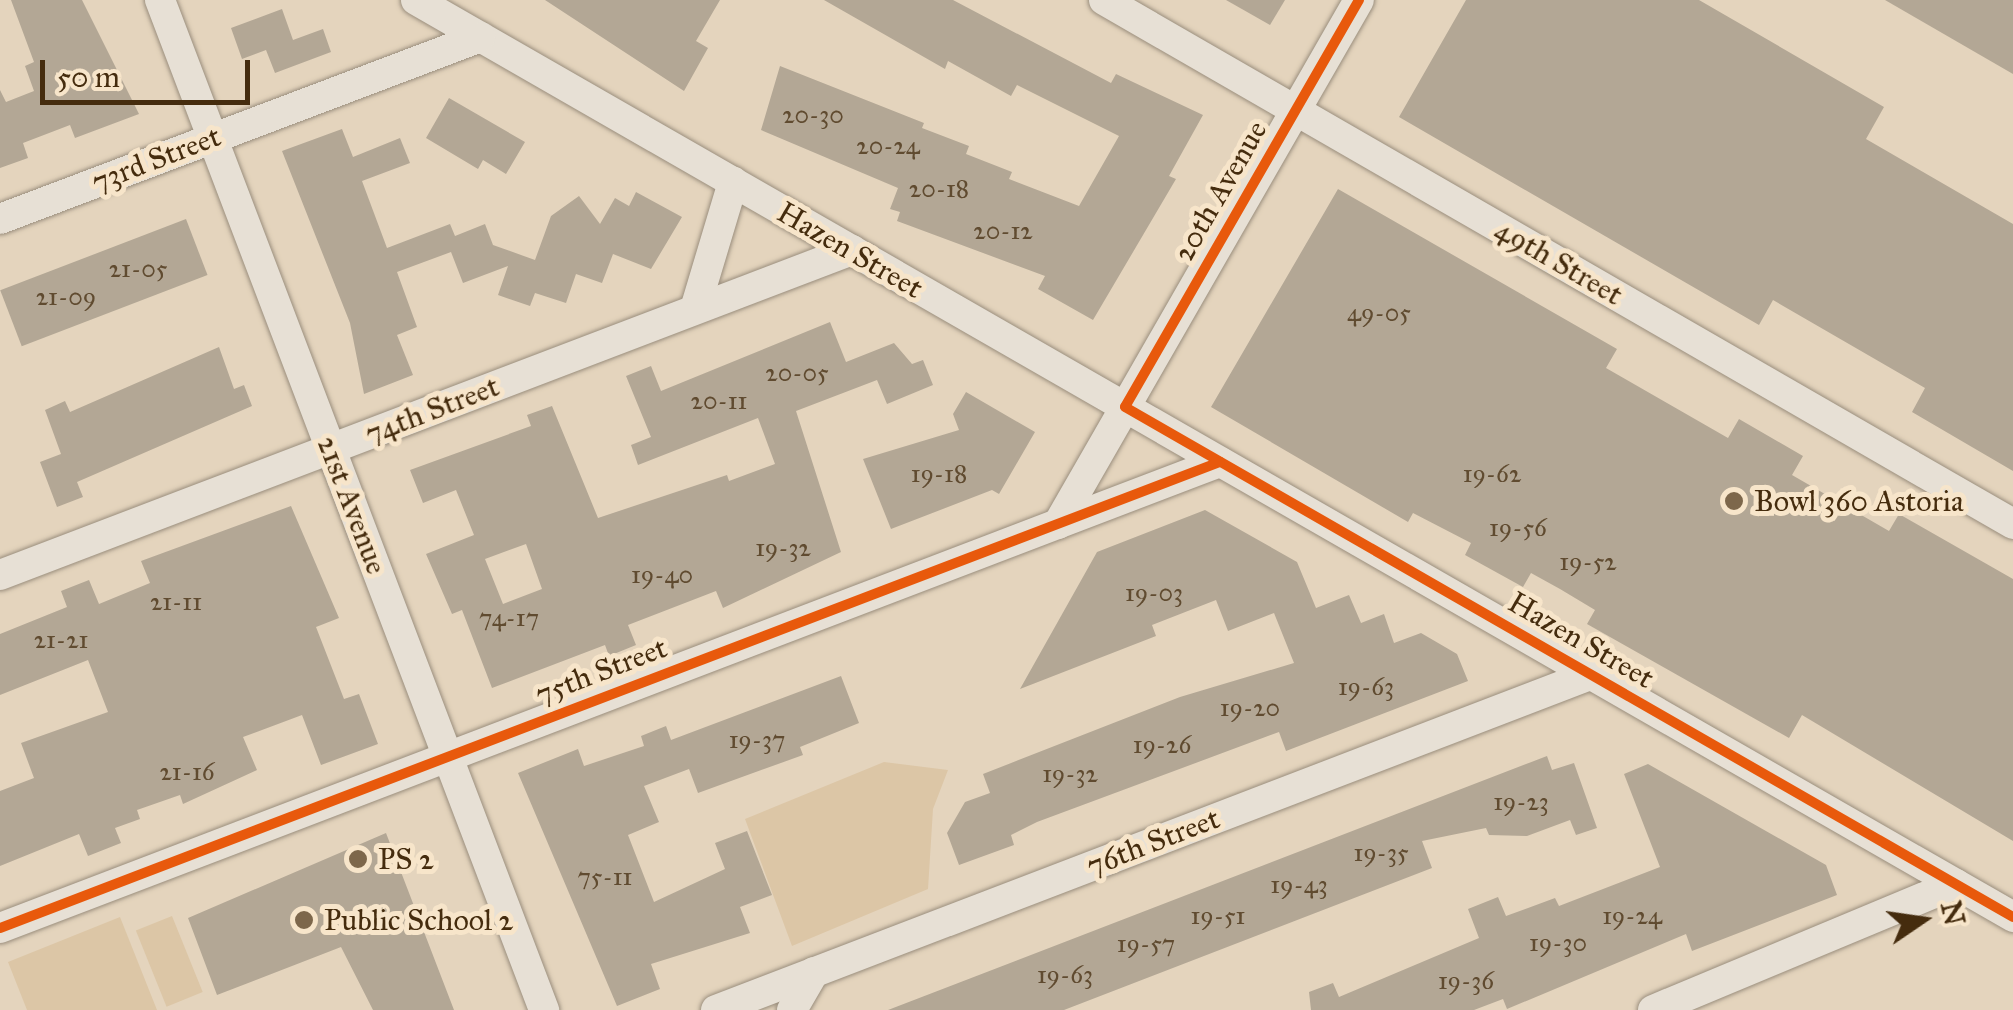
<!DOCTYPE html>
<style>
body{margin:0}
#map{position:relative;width:2013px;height:1010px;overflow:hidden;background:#e4d4bd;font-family:"IM FELL Great Primer",serif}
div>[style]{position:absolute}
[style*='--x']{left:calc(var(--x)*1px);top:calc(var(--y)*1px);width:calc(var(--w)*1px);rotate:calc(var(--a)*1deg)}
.green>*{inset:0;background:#dcc6a6;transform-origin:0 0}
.building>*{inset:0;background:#b3a795;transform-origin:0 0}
.roads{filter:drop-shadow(0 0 2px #9a8e7d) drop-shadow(0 0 2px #9a8e7d)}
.minor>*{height:30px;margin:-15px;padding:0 15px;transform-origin:15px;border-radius:15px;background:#e7e0d5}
.cycleway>*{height:10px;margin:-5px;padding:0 5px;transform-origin:5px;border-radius:5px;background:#e8590c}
.dots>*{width:28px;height:28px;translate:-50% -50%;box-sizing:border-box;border:5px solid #f7e5ca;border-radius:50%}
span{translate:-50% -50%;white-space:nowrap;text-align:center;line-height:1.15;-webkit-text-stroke:10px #f7e5ca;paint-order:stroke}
.number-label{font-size:25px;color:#604b30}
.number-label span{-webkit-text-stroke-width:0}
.street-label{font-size:30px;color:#452c0e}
.poi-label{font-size:30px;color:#452c0e}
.left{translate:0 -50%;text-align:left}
.north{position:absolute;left:1873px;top:870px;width:100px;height:100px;-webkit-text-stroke:8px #f7e5ca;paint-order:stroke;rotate:77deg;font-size:28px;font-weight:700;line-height:40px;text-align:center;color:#452c0e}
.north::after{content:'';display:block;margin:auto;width:35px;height:45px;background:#452c0e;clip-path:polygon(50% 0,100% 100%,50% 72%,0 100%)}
.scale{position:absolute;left:40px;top:60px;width:210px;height:45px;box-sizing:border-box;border:5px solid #452c0e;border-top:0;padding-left:12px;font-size:30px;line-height:35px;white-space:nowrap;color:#452c0e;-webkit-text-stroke:8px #f7e5ca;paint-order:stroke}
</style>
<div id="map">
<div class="green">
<i style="clip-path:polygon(884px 762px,948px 770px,933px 809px,928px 889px,792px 946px,745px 819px)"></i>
<i style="left:172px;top:916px;width:82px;height:39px;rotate:68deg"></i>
<i style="clip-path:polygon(120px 917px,157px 1010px,27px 1010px,8px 962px)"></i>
</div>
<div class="building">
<i style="clip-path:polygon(11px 0,82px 0,139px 114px,75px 138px,70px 125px,23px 143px,28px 158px,0 168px,0 90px,6px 102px,34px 91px,25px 66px,34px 62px)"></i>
<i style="clip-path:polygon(545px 0,720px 0,696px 41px,708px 48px,684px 91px)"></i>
<i style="clip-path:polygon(824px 0,953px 0,1111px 83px,1116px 74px,1203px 115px,1169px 176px,1176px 179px,1093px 320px,1038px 289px,1045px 276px,897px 221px,900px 212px,890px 209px,898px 188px,761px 130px,780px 66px,924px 123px,922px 128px,969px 146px,966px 154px,1012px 172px,1009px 179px,1079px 206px,1119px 136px,1017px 85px,1011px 96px,948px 61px,945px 69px)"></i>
<i style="clip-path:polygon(1226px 0,1285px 0,1270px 25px)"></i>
<i style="clip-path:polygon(1466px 0,1699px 0,1884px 107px,1866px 139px,2013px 224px,2013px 471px,1912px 412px,1925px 388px,1773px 300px,1759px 325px,1399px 117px)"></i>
<i style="clip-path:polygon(1885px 0,2013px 0,2013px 74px)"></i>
<i style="clip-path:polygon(282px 9px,293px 40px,323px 29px,331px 52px,275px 73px,266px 50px,242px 59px,231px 28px)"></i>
<i style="clip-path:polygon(449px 98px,525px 142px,506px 174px,483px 160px,478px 169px,426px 138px)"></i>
<i style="clip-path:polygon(342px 129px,353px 157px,400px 138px,410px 163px,362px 181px,387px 248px,450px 224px,455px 236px,485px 224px,493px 245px,535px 260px,551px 216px,579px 196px,600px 224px,615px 198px,629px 206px,636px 192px,682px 217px,651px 269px,613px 254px,602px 283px,576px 274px,566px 303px,535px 293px,530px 306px,498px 295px,508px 266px,463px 283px,451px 252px,397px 272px,417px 327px,397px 335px,413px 375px,364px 394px,350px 323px,282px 151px)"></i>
<i style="clip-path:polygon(1338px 189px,1617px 349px,1606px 368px,1728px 438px,1739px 419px,1803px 456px,1792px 475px,1889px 531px,1899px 514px,2013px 579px,2013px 841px,1802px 715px,1789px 738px,1587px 624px,1595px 610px,1560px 589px,1531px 573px,1523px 587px,1465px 555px,1471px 543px,1413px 513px,1408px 522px,1211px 407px)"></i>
<i style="left:186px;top:219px;width:60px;height:199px;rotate:69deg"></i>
<i style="clip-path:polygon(evenodd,830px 322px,846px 362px,894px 343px,912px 364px,923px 360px,933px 385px,887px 404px,877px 380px,796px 411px,841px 552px,723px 608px,716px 591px,628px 625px,636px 645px,609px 656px,605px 645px,492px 688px,462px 610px,452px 614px,426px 554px,474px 535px,456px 490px,423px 503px,410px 470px,531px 426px,527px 415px,552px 406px,598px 518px,727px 475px,729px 481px,775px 464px,758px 418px,638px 465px,631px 445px,651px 437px,626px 376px,651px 366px,661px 391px,830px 322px,526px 544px,542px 589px,503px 604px,485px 559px,526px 544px)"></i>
<i style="clip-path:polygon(219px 347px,234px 389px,244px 385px,252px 406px,77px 482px,83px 497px,57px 507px,40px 462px,61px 454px,45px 410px,65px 401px,70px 412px)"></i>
<i style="clip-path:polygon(966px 392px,1035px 432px,999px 494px,992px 490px,891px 529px,863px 459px,959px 430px,953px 414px)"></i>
<i style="clip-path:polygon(291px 506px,339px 618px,316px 627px,344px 699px,359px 694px,378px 744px,321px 765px,302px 715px,243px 737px,257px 770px,183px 804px,180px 795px,137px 810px,140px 819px,115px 828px,121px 843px,88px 856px,79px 834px,0 866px,0 791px,34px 778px,21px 743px,108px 712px,88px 660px,0 695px,0 634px,67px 607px,61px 591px,89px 580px,99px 604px,150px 583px,141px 561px)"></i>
<i style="clip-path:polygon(1205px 510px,1297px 562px,1316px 608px,1349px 595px,1361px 623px,1384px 614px,1394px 643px,1421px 633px,1457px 654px,1468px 681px,1286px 751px,1279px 732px,1037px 822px,1011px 835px,1014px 845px,959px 865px,947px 833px,965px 802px,990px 793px,983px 774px,1180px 697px,1294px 663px,1274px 613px,1228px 631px,1216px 600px,1152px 625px,1156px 636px,1020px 689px,1097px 552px)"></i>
<i style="clip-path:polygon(841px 676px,859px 723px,800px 747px,803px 755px,698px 793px,689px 769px,644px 786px,659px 822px,628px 835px,654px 902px,725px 869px,715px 843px,747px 831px,772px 895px,740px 907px,750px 933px,651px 964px,660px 989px,617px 1006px,518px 773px,578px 749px,584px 766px,644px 746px,641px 736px,666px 726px,671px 740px)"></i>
<i style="clip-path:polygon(1547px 756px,1552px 770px,1574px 763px,1597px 828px,1576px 835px,1570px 820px,1527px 836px,1489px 835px,1486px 828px,1422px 841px,1432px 868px,1064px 1010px,888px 1010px)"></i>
<i style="clip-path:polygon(1648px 764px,1826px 865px,1837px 895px,1692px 951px,1686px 934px,1507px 1009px,1503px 999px,1474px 1010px,1311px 1010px,1309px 992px,1333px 983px,1339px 997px,1479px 938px,1468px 909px,1498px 897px,1506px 916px,1555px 898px,1559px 906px,1660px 867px,1624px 774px)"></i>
<i style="clip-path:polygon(386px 833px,454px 1010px,373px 1010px,341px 947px,217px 995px,188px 918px)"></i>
</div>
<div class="roads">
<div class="minor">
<i style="--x:160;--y:0;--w:1081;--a:69.18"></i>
<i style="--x:416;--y:0;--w:1842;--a:29.86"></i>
<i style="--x:1104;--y:0;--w:1049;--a:29.96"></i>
<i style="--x:0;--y:219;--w:514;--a:-20.73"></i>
<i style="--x:695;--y:309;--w:133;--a:-73.3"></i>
<i style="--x:1058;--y:524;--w:604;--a:-60.13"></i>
<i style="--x:0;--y:575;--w:912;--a:-20.88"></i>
<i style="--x:0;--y:928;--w:1306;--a:-20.91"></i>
<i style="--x:716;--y:1010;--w:936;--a:-20.97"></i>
<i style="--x:792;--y:1010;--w:44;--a:-59.9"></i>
<i style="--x:1653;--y:1010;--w:328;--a:-22.6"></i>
</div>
</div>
<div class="cycleway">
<i style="--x:1359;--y:0;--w:469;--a:119.9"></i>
<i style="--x:1125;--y:407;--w:1024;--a:29.87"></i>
<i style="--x:0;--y:928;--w:1306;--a:-20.91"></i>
</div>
<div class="dots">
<i style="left:1734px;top:501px;background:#7d674b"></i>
<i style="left:358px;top:859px;background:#7d674b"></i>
<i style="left:304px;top:920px;background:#7d674b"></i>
</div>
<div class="number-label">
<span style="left:813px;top:115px">20-30</span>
<span style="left:888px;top:146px">20-24</span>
<span style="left:939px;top:189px">20-18</span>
<span style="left:1003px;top:231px">20-12</span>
<span style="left:138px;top:269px">21-05</span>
<span style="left:66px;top:297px">21-09</span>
<span style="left:1379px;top:313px">49-05</span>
<span style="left:797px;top:373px">20-05</span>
<span style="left:719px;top:401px">20-11</span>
<span style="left:939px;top:474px">19-18</span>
<span style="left:1492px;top:474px">19-62</span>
<span style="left:1518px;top:528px">19-56</span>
<span style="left:783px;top:548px">19-32</span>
<span style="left:1588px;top:562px">19-52</span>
<span style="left:662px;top:575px">19-40</span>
<span style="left:1154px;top:593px">19-03</span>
<span style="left:176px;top:602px">21-11</span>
<span style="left:509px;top:618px">74-17</span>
<span style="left:61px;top:640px">21-21</span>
<span style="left:1366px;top:687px">19-63</span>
<span style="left:1250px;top:708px">19-20</span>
<span style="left:757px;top:740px">19-37</span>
<span style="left:1162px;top:745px">19-26</span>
<span style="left:187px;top:772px">21-16</span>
<span style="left:1070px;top:774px">19-32</span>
<span style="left:1521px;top:802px">19-23</span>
<span style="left:1381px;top:853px">19-35</span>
<span style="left:605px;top:877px">75-11</span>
<span style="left:1299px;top:885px">19-43</span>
<span style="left:1218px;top:916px">19-51</span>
<span style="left:1632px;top:916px">19-24</span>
<span style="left:1558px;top:943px">19-30</span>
<span style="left:1146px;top:944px">19-57</span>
<span style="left:1065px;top:975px">19-63</span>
<span style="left:1466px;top:981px">19-36</span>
</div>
<div class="street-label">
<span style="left:156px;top:159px;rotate:-21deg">73rd Street</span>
<span style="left:1220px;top:191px;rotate:-60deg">20th Avenue</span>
<span style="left:850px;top:250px;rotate:30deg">Hazen Street</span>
<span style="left:1559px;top:262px;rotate:30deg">49th Street</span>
<span style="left:432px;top:410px;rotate:-21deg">74th Street</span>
<span style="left:352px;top:505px;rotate:69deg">21st Avenue</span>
<span style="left:1581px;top:640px;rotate:30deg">Hazen Street</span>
<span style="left:601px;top:671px;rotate:-21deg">75th Street</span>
<span style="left:1153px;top:842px;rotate:-21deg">76th Street</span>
</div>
<div class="poi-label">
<span class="left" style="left:1754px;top:501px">Bowl 360 Astoria</span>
<span class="left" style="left:378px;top:859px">PS 2</span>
<span class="left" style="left:324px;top:920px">Public School 2</span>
</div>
<div class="north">N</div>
<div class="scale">50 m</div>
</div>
